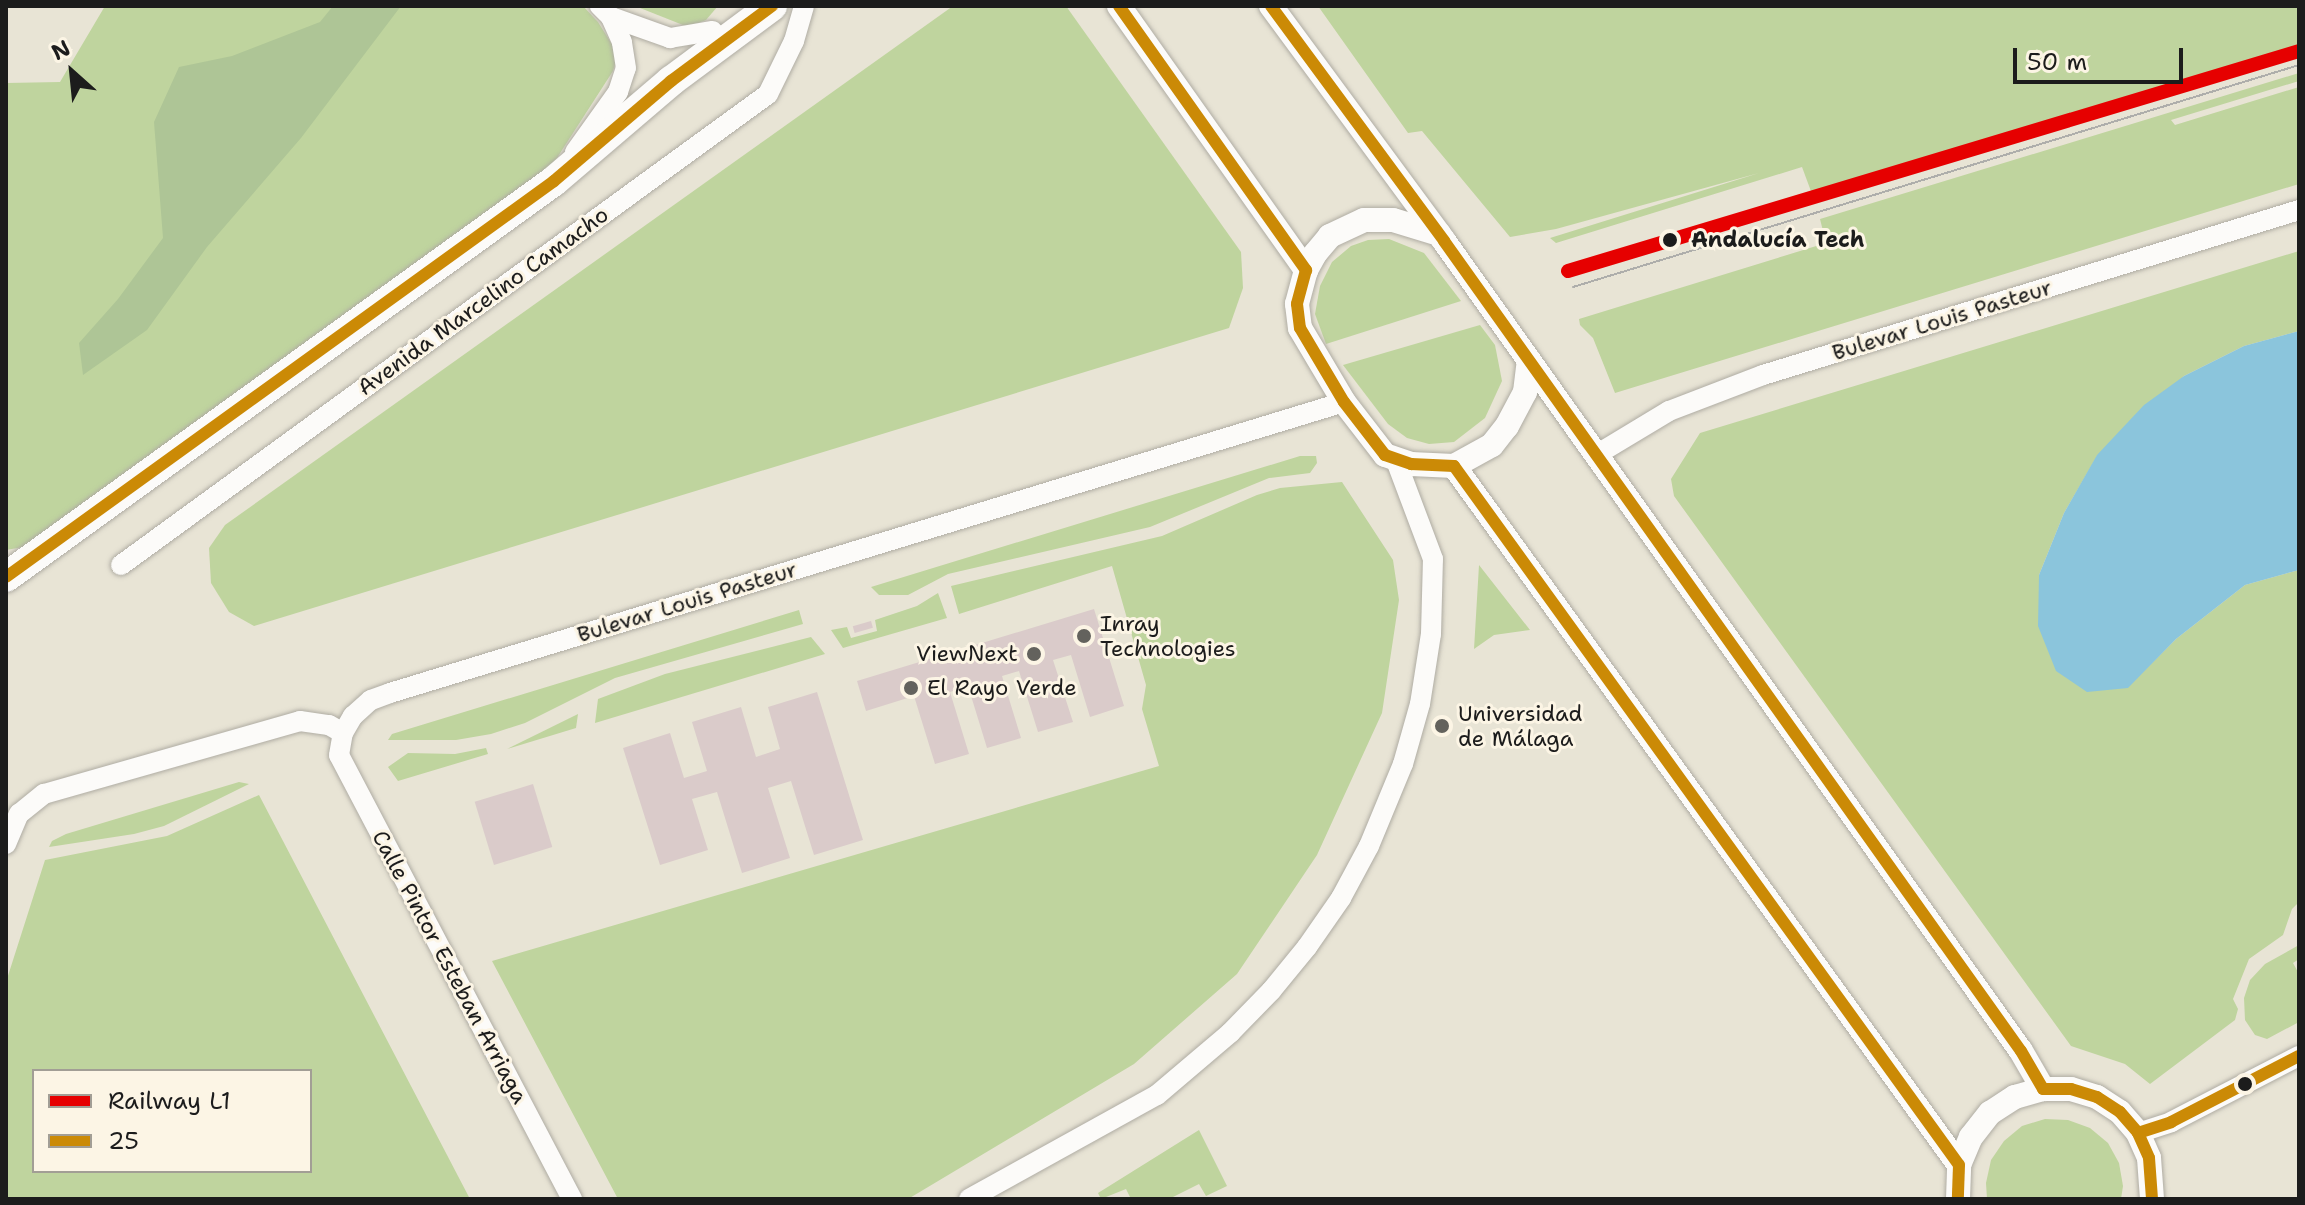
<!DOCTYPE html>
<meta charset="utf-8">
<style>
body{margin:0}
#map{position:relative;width:2305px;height:1205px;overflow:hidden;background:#e8e4d5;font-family:"Shantell Sans",sans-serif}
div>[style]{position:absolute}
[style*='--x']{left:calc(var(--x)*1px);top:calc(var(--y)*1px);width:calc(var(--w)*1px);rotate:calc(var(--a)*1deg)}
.green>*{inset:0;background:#bfd49e}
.forest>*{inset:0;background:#aec596}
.water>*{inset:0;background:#8bc5dc}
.building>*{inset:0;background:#dacbca;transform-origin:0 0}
.roads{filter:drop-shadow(0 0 2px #afaca3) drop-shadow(0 0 2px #afaca3)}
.minor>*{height:20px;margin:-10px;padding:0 10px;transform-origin:10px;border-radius:10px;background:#fcfbf9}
.tertiary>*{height:24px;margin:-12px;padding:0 12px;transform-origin:12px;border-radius:12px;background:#fcfbf9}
.primary>*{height:30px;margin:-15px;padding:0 15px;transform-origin:15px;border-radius:15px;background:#fcfbf9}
.tram>*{height:2px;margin:-1px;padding:0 1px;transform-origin:1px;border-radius:1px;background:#aeaeab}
.bus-1>*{height:12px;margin:-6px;padding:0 6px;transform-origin:6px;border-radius:6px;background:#cb8a06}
.rail-1>*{height:14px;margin:-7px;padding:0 7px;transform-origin:7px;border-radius:7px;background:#e60000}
.dots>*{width:22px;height:22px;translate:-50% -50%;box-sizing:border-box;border:4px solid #fcf5e5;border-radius:50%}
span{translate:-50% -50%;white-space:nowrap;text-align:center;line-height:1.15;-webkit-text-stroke:6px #fcf5e5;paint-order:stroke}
.stop-label{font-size:22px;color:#1c1c1c;font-weight:700}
.left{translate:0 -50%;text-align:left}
.street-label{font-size:22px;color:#1c1c1c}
.poi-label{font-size:22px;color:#1c1c1c}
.right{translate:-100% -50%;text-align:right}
.frame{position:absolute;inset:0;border:8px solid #1c1c1c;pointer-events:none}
.legend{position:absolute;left:32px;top:1069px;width:280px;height:104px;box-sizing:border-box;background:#fcf5e5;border:2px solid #a29e95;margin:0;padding:10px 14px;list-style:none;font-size:24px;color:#1c1c1c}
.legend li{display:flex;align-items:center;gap:16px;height:40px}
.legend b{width:40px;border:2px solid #a29e95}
.north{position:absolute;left:32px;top:32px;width:80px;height:80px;-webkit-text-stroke:6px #fcf5e5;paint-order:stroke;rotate:333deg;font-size:22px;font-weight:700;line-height:32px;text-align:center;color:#1c1c1c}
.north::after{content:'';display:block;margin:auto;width:28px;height:36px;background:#1c1c1c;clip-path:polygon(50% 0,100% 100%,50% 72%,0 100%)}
.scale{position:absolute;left:2013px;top:48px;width:170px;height:36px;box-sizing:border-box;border:4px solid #1c1c1c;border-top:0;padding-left:10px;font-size:24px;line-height:28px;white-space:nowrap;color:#1c1c1c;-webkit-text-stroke:6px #fcf5e5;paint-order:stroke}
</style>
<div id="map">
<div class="green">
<i style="clip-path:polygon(105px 6px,583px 6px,598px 22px,618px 54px,613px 71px,546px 175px,35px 545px,6px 550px,6px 83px,60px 82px)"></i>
<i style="clip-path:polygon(635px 6px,718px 6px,706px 20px,688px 27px)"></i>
<i style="clip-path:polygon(953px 6px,1066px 6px,1241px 252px,1243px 288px,1229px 328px,254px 626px,229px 612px,211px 583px,209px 548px,225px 525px)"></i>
<i style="clip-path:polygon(1318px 6px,2299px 6px,2299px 45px,1812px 194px,1802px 167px,1556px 243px,1550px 238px,1759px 173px,1556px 229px,1510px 237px,1422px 131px,1408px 133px)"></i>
<i style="clip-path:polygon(2299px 73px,2299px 81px,2171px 120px,2175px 125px,2299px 87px,2299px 184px,1615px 393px,1593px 338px,1580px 325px,1579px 319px,1826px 243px,1820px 219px)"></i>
<i style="clip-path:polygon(1389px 239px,1424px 253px,1461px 301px,1326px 344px,1315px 314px,1320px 286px,1332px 262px,1351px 246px,1368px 240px)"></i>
<i style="clip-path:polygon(2299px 251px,2299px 331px,2244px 346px,2184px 376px,2097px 456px,2064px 513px,2039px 575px,2128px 687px,2176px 639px,2245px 585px,2299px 570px,2299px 902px,2292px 909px,2283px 935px,2249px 959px,2233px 999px,2238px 1009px,2235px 1020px,2150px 1084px,2125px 1064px,2071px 1046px,1674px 496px,1671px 479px,1700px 433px)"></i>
<i style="clip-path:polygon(1480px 325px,1495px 345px,1502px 381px,1485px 418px,1454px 442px,1429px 444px,1407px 438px,1388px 424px,1343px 365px)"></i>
<i style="clip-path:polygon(1300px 456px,1316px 456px,1317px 463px,1310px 473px,1269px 478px,1150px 527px,948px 574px,908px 595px,879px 595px,871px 587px)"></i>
<i style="clip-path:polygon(1342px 482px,1393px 560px,1399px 600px,1382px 713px,1317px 855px,1237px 974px,1134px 1064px,908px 1199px,618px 1199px,492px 961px,1159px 766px,1142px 709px,1146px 685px,1112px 566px,959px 614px,951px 586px,1162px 536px,1257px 495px,1280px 488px)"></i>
<i style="clip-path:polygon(1479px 565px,1530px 630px,1494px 635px,1474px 649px)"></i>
<i style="clip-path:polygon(938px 593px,947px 618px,843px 648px,831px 630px,847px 627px,851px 638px,877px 631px,875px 620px,917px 606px)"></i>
<i style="clip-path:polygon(799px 610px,803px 624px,615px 678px,525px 723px,491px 734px,456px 740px,388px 740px,392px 734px)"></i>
<i style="clip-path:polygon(811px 637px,825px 654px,595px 723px,598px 699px,665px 674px)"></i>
<i style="clip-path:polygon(578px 714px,576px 728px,507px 749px)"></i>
<i style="clip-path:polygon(486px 748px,488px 754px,398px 781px,388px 767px,408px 753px,455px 754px)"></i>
<i style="clip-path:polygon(239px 782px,249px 784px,164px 826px,134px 834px,49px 847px,52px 841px,66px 834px)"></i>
<i style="clip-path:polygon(evenodd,259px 795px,470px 1199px,6px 1199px,6px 982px,45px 860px,167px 836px,259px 795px,34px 1071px,310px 1071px,310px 1171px,34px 1171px,34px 1071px)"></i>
<i style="clip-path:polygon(2299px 945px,2299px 959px,2293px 963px,2299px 974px,2299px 1022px,2267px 1039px,2255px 1035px,2245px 1020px,2244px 998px,2250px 980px,2265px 964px)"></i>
<i style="clip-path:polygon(2045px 1119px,2068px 1120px,2090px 1128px,2108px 1143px,2119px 1163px,2123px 1186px,2121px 1199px,1987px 1199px,1986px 1183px,1991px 1160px,2004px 1141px,2022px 1126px)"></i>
<i style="clip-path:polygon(1199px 1130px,1227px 1186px,1206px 1196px,1199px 1184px,1169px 1199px,1131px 1199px,1126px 1189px,1101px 1199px,1098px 1193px)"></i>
</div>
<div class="forest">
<i style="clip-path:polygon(333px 6px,401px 6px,301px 138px,207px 247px,147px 330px,83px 375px,79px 343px,118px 299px,163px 238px,154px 122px,179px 67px,232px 56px,320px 22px)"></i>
</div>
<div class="water">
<i style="clip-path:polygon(2299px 331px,2299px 570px,2245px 585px,2176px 639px,2128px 688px,2087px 692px,2056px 671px,2038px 626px,2039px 575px,2064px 513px,2097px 455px,2144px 405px,2184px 376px,2244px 346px)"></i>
</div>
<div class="building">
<i style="clip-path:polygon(1094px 609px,1124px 706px,1090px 717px,1071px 655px,1053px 660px,1073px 722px,1038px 732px,1019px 671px,1002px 676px,1021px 738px,987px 748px,968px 686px,950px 692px,969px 754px,935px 764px,914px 696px,866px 711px,857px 681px)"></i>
<i style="left:871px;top:621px;width:7px;height:19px;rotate:74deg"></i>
<i style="clip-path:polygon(817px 692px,863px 840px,814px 855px,791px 781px,768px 788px,790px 858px,742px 873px,717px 792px,692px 799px,708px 850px,660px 865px,623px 748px,670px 733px,684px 778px,707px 771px,692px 722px,741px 707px,756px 757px,780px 749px,768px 707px)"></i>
<i style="left:533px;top:784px;width:66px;height:61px;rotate:73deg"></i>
</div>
<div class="roads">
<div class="minor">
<i style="--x:611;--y:17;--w:63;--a:19.6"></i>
<i style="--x:670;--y:38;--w:43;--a:-9.5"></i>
<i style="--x:575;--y:152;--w:74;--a:-54.4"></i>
<i style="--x:618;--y:92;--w:25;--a:-72"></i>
<i style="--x:626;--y:68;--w:26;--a:-99"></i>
<i style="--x:622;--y:42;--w:27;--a:-114"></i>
<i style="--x:611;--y:17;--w:16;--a:-135"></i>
<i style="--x:1596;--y:455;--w:85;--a:-31.1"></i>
<i style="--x:1669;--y:411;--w:101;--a:-21"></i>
<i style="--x:1763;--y:375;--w:561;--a:-17.11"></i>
<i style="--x:121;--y:565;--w:800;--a:-36.05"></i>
<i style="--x:768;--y:94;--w:59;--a:-63.9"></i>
<i style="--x:794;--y:41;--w:36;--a:-74"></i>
<i style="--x:6;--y:844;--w:33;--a:-67"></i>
<i style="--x:19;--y:814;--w:32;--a:-39"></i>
<i style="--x:44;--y:794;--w:266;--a:-15.9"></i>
<i style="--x:300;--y:721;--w:29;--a:8"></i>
<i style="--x:329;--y:725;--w:16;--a:30"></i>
<i style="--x:2138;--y:1133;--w:35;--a:-18"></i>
<i style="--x:2171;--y:1122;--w:144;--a:-27.3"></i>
<i style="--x:572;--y:1199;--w:501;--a:-117.69"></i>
<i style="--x:339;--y:755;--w:22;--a:-80"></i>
<i style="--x:343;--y:733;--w:20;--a:-60"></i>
<i style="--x:353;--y:716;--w:24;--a:-42"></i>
<i style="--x:371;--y:700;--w:20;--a:-20"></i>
<i style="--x:390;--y:693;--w:997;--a:-16.96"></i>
<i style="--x:969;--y:1199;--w:215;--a:-29"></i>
<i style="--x:1157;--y:1095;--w:96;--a:-40.3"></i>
<i style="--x:1230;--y:1033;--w:59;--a:-45.7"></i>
<i style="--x:1271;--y:991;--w:57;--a:-50.7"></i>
<i style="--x:1307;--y:947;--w:60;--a:-55.2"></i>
<i style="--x:1341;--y:898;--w:59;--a:-61.7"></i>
<i style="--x:1369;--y:846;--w:89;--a:-67.5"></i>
<i style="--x:1403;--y:764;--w:62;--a:-74.2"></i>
<i style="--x:1420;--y:704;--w:71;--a:-81.1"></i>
<i style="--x:1431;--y:634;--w:75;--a:-88.5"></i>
<i style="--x:1433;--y:559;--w:108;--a:-110.6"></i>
</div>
<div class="tertiary">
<i style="--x:1119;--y:6;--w:324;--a:54.7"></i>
<i style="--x:1271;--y:6;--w:292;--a:53.6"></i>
<i style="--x:1444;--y:241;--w:994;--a:54.54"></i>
<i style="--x:2021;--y:1051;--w:44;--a:59.9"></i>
<i style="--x:1439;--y:234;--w:48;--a:-163.1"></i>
<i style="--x:1393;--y:220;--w:29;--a:180"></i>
<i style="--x:1364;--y:220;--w:38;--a:155"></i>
<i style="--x:1330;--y:236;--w:23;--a:130"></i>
<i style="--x:1315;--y:254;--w:18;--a:119"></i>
<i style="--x:1306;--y:270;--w:35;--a:105"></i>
<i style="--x:1297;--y:304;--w:24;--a:83"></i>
<i style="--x:1300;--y:328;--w:86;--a:59.3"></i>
<i style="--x:1344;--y:402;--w:67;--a:52.3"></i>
<i style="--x:1385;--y:455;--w:28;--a:19"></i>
<i style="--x:1411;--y:464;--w:43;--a:2.7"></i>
<i style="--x:1454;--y:466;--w:43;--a:-28.9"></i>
<i style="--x:1492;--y:445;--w:24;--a:-52"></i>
<i style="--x:1507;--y:426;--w:38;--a:-62"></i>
<i style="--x:1525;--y:392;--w:32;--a:-83"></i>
<i style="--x:1454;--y:466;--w:862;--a:54.15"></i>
<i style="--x:1958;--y:1199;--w:34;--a:-88"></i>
<i style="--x:1959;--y:1165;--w:30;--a:-67"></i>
<i style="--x:1971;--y:1137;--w:31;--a:-52"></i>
<i style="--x:1990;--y:1113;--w:30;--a:-33"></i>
<i style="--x:2015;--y:1097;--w:29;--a:-16"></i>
<i style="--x:2043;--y:1089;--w:28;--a:0"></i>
<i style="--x:2071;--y:1089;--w:27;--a:17"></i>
<i style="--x:2097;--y:1097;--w:27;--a:33"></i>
<i style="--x:2120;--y:1112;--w:28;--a:49"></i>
<i style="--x:2138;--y:1133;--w:27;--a:66"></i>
<i style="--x:2149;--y:1158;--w:41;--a:85.8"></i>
</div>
<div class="primary">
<i style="--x:6;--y:577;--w:676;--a:-35.85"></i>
<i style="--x:554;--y:181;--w:154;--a:-40.5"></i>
<i style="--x:671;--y:81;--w:126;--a:-36.6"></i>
</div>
</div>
<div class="tram">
<i style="--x:1573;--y:287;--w:759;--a:-17"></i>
</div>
<div class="bus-1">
<i style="--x:1119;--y:6;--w:324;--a:54.7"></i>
<i style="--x:1306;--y:270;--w:35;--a:105"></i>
<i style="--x:1297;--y:304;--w:24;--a:83"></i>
<i style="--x:1300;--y:328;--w:86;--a:59.3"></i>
<i style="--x:1344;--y:402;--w:67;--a:52.3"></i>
<i style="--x:1385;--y:455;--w:28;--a:19"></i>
<i style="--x:1411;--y:464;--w:43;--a:2.7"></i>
<i style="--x:1454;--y:466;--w:862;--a:54.15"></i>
<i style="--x:1959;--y:1165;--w:34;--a:92"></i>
<i style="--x:1271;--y:6;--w:292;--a:53.6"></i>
<i style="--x:1444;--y:241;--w:994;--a:54.54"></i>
<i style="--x:2021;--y:1051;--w:44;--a:59.9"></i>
<i style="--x:2043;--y:1089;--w:28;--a:0"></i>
<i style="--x:2071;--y:1089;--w:27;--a:17"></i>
<i style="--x:2097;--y:1097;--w:27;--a:33"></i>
<i style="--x:2120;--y:1112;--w:28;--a:49"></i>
<i style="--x:2138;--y:1133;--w:27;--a:66"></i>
<i style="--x:2149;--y:1158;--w:41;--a:85.8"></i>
<i style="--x:6;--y:577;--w:676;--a:-35.85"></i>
<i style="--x:554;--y:181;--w:154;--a:-40.5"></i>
<i style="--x:671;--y:81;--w:126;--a:-36.6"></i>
<i style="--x:2138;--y:1133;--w:35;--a:-18"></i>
<i style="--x:2171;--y:1122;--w:144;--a:-27.3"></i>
</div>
<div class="rail-1">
<i style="--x:1568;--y:271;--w:763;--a:-16.75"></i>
</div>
<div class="dots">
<i style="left:1670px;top:240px;background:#1c1c1c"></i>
<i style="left:1084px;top:636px;background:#63625d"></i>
<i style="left:1034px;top:654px;background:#63625d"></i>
<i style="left:911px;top:688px;background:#63625d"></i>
<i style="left:1442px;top:726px;background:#63625d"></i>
<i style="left:2245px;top:1084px;background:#1c1c1c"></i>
</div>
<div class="stop-label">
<span class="left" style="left:1691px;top:240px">Andalucía Tech</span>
</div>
<div class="street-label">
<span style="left:483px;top:301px;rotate:-36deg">Avenida Marcelino Camacho</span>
<span style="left:1942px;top:320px;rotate:-17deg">Bulevar Louis Pasteur</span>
<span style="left:687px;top:602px;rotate:-17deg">Bulevar Louis Pasteur</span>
<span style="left:450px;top:967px;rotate:62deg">Calle Pintor Esteban Arriaga</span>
</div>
<div class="poi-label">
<span class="left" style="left:1100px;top:636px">Inray<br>Technologies</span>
<span class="right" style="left:1018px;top:654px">ViewNext</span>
<span class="left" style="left:927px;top:688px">El Rayo Verde</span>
<span class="left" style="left:1458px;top:726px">Universidad<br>de Málaga</span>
</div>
<div class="frame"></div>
<ul class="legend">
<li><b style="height:10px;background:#e60000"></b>Railway L1</li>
<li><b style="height:10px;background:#cb8a06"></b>25</li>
</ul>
<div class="north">N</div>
<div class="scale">50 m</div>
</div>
